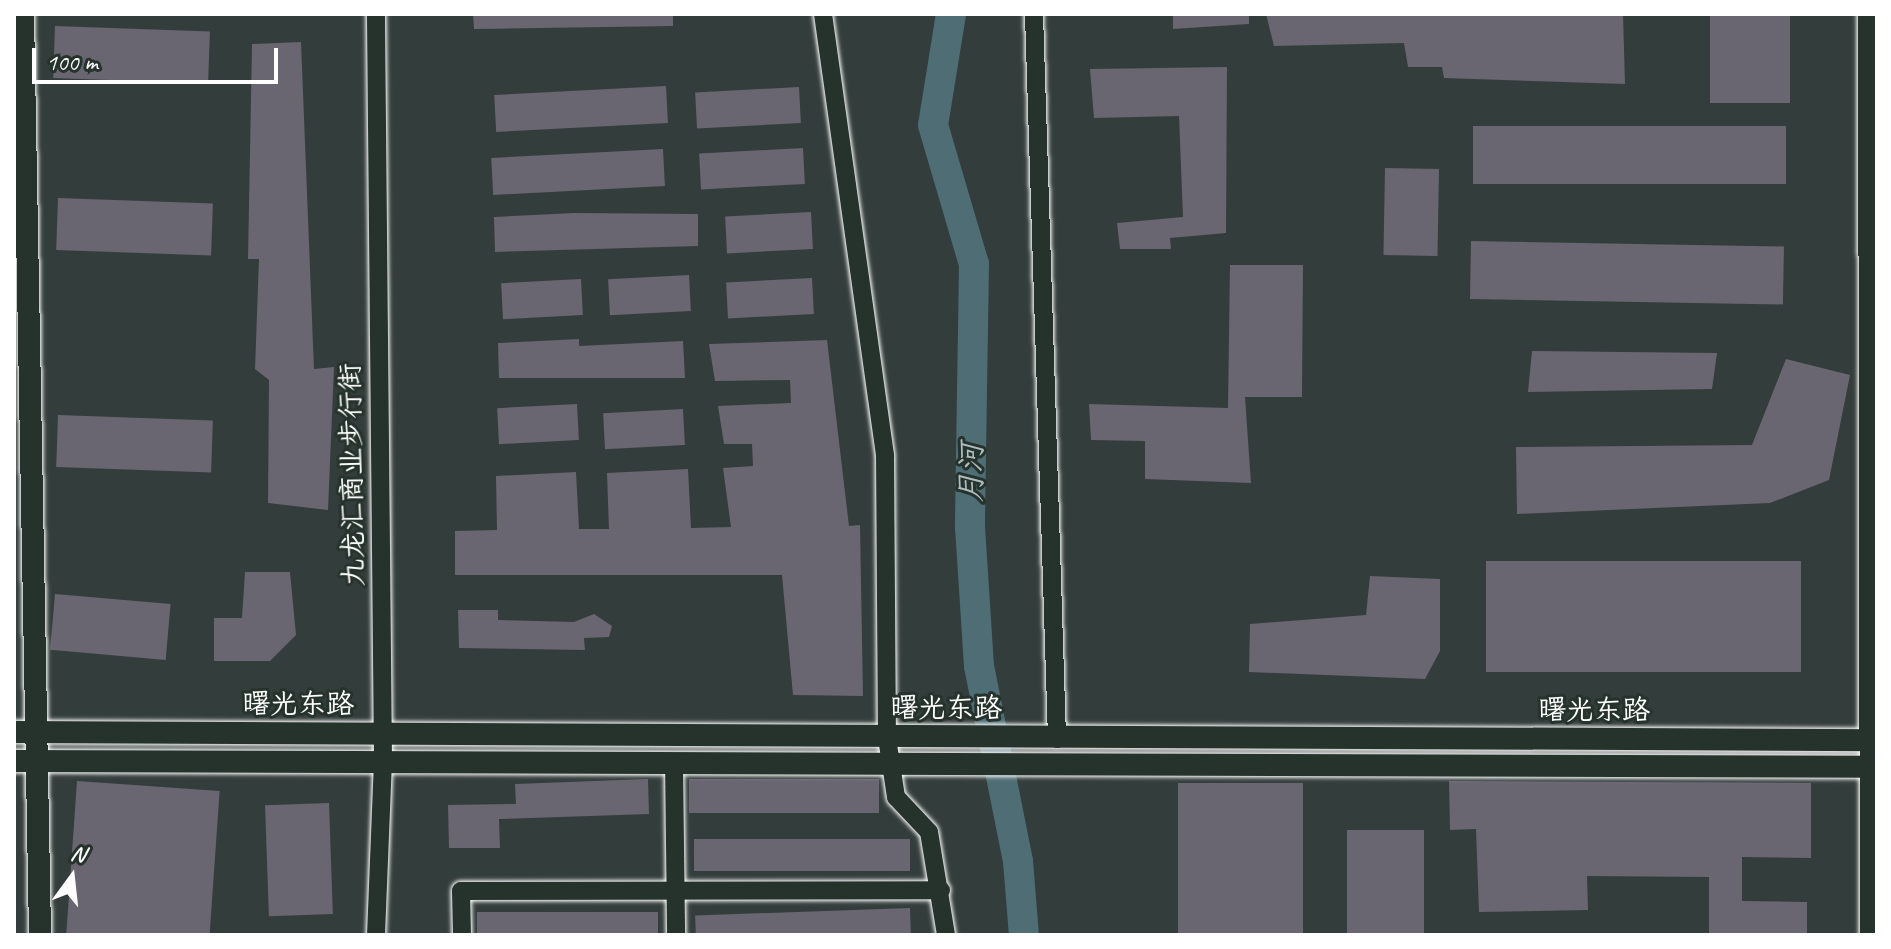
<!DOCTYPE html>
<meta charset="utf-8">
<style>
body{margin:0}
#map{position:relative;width:1891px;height:949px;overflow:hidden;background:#333d3b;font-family:Caveat,"LXGW WenKai TC",sans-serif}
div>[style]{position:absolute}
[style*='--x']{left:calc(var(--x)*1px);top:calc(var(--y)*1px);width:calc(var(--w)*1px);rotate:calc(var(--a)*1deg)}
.river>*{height:30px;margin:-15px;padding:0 15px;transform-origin:15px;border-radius:15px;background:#4e6d75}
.building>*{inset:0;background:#696672;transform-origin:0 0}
.roads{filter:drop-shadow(0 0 2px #fff) drop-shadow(0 0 2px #fff)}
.minor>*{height:18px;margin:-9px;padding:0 9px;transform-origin:9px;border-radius:9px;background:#26332d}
.major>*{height:22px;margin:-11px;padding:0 11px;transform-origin:11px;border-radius:11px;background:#26332d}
span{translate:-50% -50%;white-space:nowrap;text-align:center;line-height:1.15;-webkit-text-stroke:6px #26332d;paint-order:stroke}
.street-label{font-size:28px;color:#fff}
.water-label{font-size:30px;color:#afbdc1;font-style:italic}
.frame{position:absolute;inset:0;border:16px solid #fff;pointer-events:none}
.north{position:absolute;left:32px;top:837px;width:80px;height:80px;-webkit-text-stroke:6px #26332d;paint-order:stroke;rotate:15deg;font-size:22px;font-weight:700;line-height:32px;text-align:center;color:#fff}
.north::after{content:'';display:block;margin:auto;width:28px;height:36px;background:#fff;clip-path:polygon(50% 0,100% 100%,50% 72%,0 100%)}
.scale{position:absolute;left:32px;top:48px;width:246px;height:36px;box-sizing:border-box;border:4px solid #fff;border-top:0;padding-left:10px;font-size:24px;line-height:28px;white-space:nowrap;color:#fff;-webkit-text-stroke:6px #26332d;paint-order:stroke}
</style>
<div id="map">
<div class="river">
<i style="--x:951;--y:14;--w:112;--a:99.2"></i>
<i style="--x:933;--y:125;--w:145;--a:73.6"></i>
<i style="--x:974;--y:264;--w:263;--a:90.9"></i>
<i style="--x:970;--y:527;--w:139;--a:86.3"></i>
<i style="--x:979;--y:666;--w:199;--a:78.7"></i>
<i style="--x:1018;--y:861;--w:74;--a:85.4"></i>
</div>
<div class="building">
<i style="clip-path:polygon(473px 14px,673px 14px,673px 26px,474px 29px)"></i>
<i style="clip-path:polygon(1173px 14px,1249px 14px,1249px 24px,1173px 29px)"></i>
<i style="clip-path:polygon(1266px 14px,1623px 14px,1625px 84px,1444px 78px,1442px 67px,1408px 67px,1404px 43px,1274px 46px)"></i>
<i style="left:1710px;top:14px;width:80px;height:89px"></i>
<i style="left:55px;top:26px;width:155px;height:52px;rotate:2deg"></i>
<i style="clip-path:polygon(301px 42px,314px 369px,334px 367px,328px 510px,268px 503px,269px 380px,255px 369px,259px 259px,248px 259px,252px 44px)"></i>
<i style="clip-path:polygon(1227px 67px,1226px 233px,1170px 238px,1171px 249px,1120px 249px,1117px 223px,1183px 217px,1179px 116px,1094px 118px,1090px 69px)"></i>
<i style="left:666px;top:86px;width:37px;height:172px;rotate:87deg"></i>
<i style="left:799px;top:87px;width:36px;height:104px;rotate:87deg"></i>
<i style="left:1473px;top:126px;width:313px;height:58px"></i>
<i style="left:803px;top:148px;width:36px;height:104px;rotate:87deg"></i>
<i style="left:663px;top:149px;width:37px;height:172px;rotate:87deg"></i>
<i style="left:1385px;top:168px;width:54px;height:87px;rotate:1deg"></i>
<i style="left:58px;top:198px;width:155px;height:52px;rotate:2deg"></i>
<i style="left:811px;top:212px;width:37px;height:86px;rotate:87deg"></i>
<i style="clip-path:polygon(574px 213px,698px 214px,698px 246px,495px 252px,494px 217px)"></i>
<i style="left:1471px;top:241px;width:313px;height:58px;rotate:1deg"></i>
<i style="clip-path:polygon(1230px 265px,1303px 265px,1302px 397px,1245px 397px,1251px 483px,1145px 479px,1145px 441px,1091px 440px,1089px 404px,1228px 408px)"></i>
<i style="left:689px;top:275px;width:36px;height:81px;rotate:87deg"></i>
<i style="left:812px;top:278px;width:36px;height:86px;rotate:87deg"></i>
<i style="left:581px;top:279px;width:36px;height:80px;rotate:87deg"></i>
<i style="clip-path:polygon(579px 339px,579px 346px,683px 341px,685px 378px,499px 378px,498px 343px)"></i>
<i style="clip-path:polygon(827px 340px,849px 526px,860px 525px,863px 696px,793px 695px,782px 575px,455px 575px,455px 531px,497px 530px,496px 476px,576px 472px,579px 529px,609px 529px,607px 473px,688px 469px,691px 528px,731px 527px,723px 468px,753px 466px,752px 444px,724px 444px,718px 406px,791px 403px,790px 380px,715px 381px,709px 344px)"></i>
<i style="clip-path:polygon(1532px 351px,1717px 353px,1712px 389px,1528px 392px)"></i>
<i style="clip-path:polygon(1786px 359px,1850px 375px,1829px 480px,1770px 503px,1517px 514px,1516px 447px,1752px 445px)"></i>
<i style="left:577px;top:404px;width:36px;height:80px;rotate:87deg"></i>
<i style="left:683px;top:409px;width:36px;height:80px;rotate:87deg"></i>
<i style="left:58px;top:415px;width:155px;height:52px;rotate:2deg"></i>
<i style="left:1801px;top:561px;width:111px;height:315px;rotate:90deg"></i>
<i style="clip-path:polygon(245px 572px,290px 572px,296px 635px,270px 661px,214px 661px,214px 618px,242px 618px)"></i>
<i style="clip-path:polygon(1370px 576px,1440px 579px,1440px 651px,1425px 679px,1249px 672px,1250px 624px,1366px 615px)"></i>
<i style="left:55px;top:594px;width:116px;height:56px;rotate:5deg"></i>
<i style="clip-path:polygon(458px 610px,498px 610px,498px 620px,574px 622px,594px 614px,612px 626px,609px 637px,584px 638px,585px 650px,459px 648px)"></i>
<i style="clip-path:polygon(648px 779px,649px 814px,499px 819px,500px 848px,449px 848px,448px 805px,516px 804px,515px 784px)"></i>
<i style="left:689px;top:779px;width:190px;height:34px"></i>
<i style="left:77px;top:781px;width:143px;height:154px;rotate:4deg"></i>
<i style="clip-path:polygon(1449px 781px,1811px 783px,1811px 858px,1742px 857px,1742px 901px,1807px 902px,1807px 935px,1709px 935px,1709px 877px,1587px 876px,1588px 910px,1479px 912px,1476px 829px,1450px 830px)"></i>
<i style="left:1303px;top:783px;width:152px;height:125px;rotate:90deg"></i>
<i style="left:329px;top:803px;width:111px;height:64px;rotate:88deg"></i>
<i style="left:1347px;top:830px;width:77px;height:105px"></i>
<i style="left:910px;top:839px;width:32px;height:216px;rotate:90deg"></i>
<i style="left:910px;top:908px;width:27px;height:215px;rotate:88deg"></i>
<i style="left:477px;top:912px;width:181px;height:23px"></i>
</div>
<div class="roads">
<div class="minor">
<i style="--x:823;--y:14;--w:445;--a:82"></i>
<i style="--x:885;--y:455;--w:283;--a:89.6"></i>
<i style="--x:887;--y:738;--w:60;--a:81.3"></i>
<i style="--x:896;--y:797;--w:48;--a:46.7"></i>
<i style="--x:929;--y:832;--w:104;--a:80.6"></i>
<i style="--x:1034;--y:14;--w:725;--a:88.18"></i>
<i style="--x:674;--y:762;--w:173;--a:89.3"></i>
<i style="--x:376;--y:935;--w:174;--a:-87.7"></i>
<i style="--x:383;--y:761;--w:747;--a:-90.54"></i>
<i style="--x:462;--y:935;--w:44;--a:-91.3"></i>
<i style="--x:461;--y:891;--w:480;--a:-0.1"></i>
</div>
<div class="major">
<i style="--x:23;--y:14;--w:921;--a:88.94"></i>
<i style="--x:1869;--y:14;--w:921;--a:89.88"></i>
<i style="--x:14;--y:732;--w:1863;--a:0.25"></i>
<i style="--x:14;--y:761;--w:1863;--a:0.18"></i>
</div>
</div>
<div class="street-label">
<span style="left:352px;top:475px;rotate:-91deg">九龙汇商业步行街</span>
<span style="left:298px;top:704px">曙光东路</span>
<span style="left:946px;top:708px">曙光东路</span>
<span style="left:1594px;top:710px">曙光东路</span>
</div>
<div class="water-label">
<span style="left:971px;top:473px;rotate:-89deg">月河</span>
</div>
<div class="frame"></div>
<div class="north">N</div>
<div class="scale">100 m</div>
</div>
